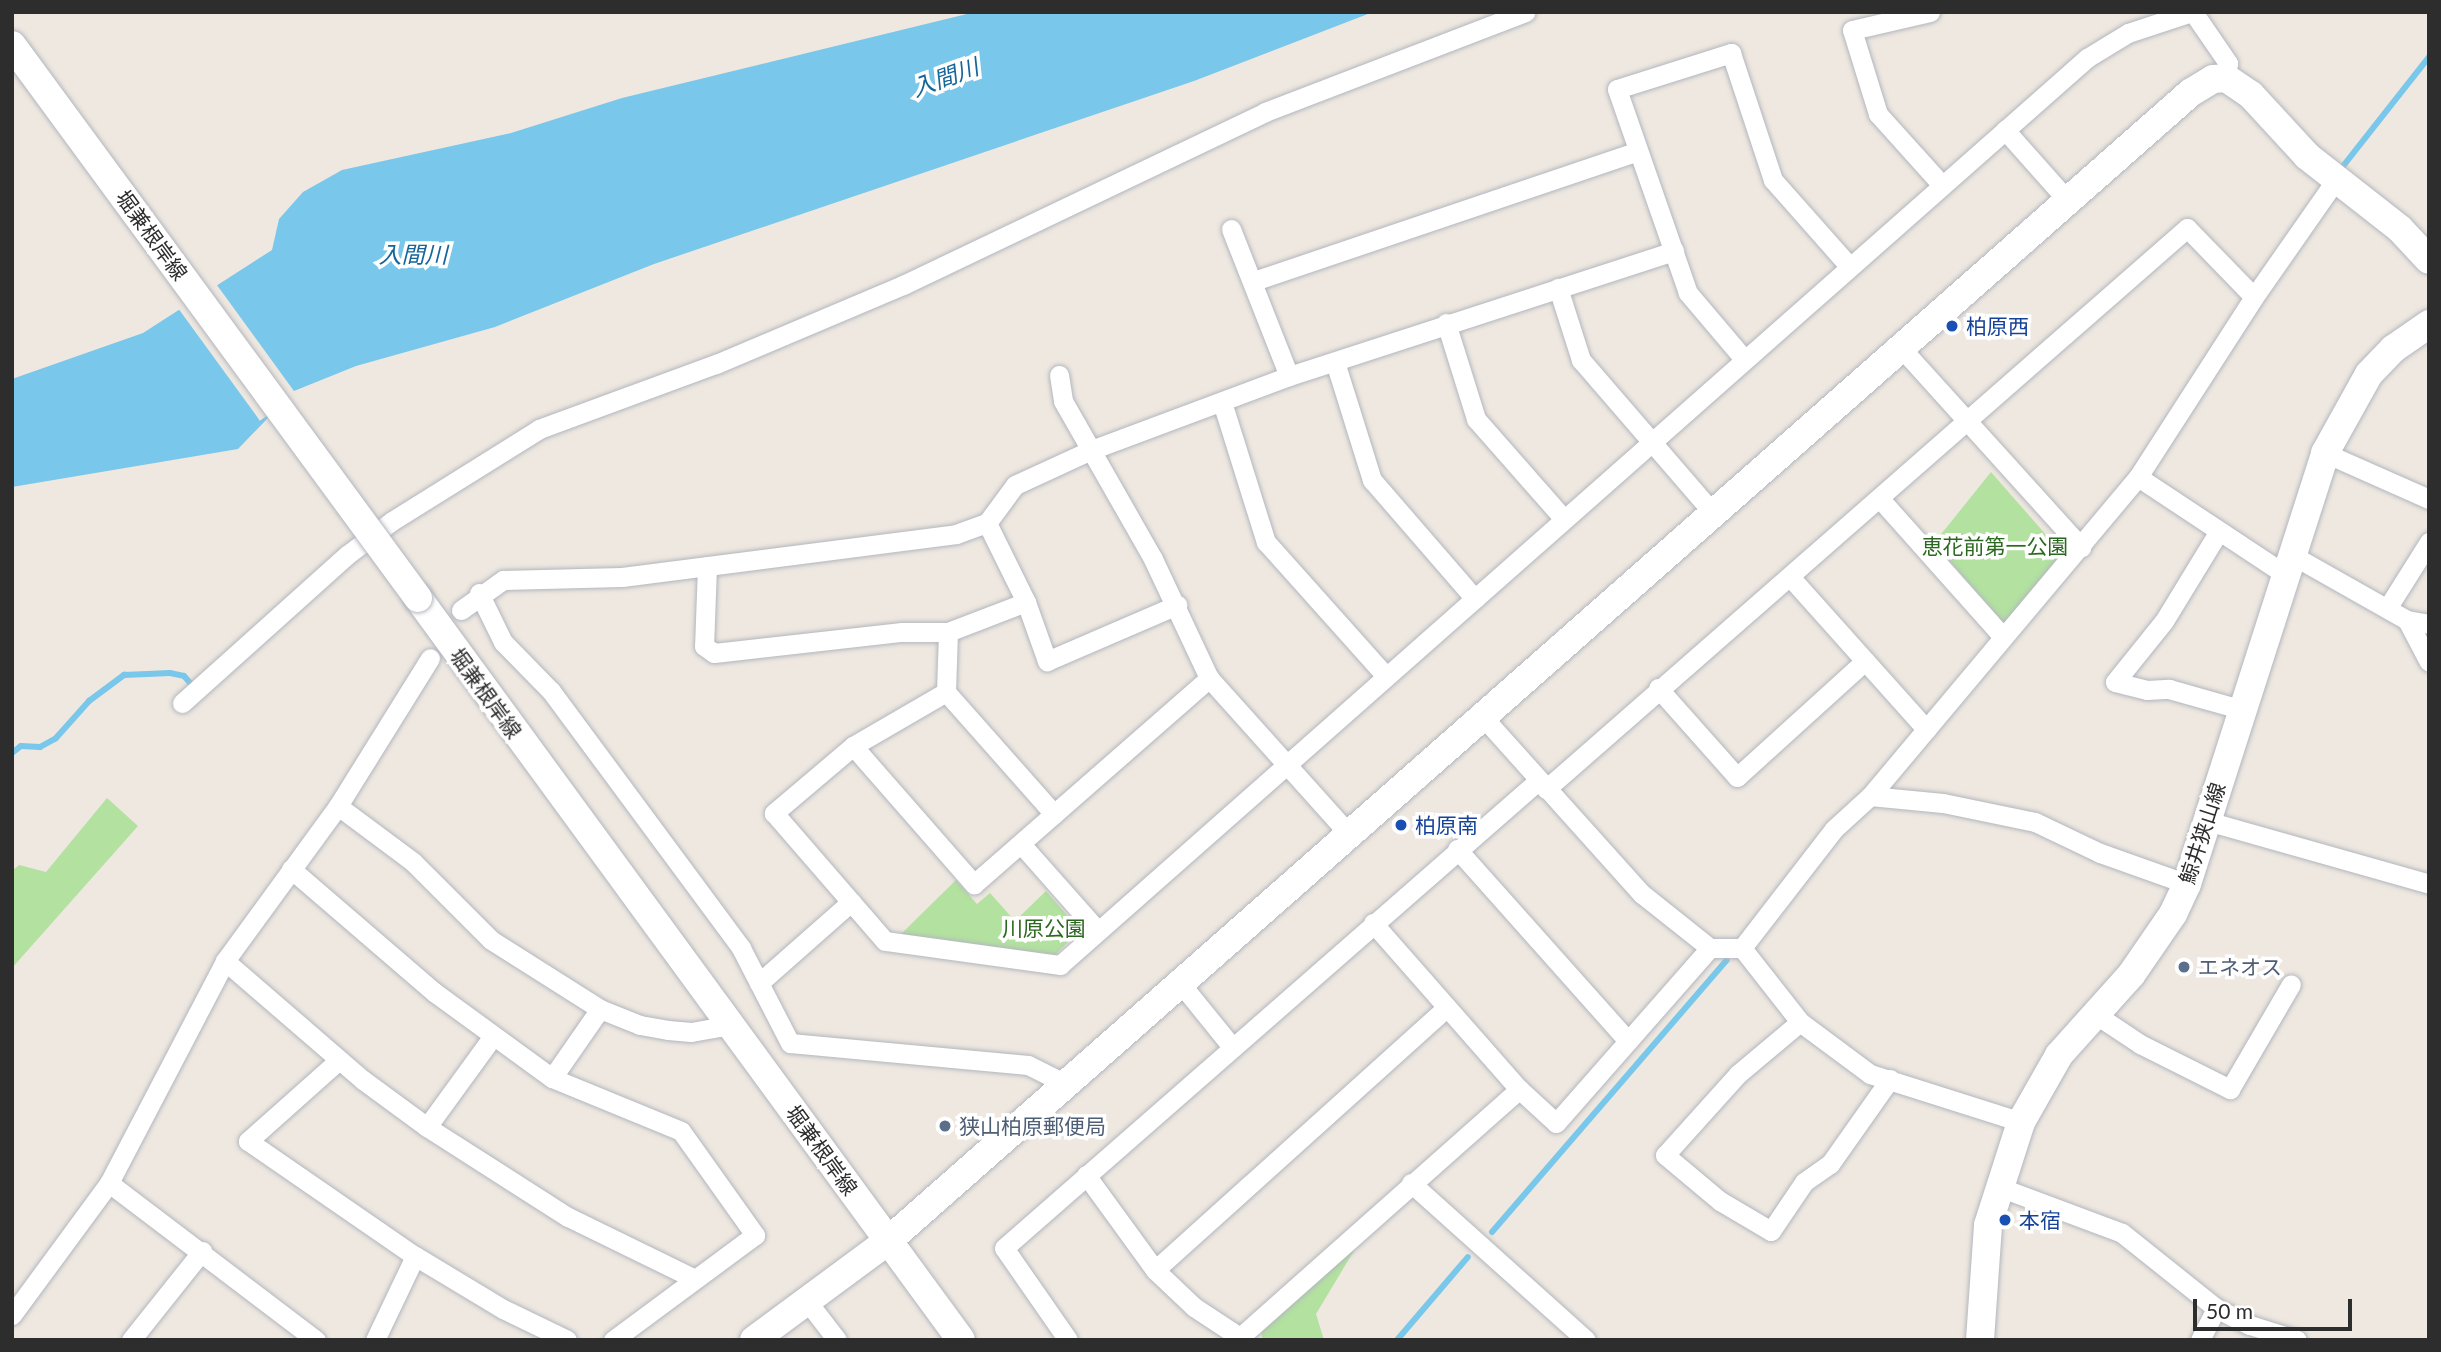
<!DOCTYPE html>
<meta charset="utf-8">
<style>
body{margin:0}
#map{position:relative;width:2441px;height:1352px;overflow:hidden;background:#eee8e0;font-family:Lato,"Noto Sans JP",sans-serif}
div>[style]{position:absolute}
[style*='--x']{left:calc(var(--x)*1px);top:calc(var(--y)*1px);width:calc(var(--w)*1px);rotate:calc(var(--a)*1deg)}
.green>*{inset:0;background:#b3e1a0}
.water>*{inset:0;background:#79c7ea}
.pier>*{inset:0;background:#eee8e0;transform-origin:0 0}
.stream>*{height:6px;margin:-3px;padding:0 3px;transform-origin:3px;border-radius:3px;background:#79c7ea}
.roads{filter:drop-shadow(0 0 2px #b3b6bf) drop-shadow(0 0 2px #b3b6bf)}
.street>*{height:19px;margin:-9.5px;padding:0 9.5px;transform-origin:9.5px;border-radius:9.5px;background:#fff}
.secondary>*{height:28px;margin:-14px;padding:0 14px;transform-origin:14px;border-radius:14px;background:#fff}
.bridges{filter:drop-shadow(0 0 2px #b3b6bf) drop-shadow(0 0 2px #b3b6bf)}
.secondary-bridge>*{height:28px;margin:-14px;padding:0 14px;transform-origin:14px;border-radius:14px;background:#fff}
.dots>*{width:19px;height:19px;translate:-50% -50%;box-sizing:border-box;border:4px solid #fff;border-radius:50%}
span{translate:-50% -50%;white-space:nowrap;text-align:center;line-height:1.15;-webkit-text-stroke:7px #fff;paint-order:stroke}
.street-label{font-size:21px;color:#2d2d2d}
.transit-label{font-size:21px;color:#164399}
.left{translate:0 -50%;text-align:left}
.park-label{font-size:21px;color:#2b681f}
.service-label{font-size:21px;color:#4e5e75}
.water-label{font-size:23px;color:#14669a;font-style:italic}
.frame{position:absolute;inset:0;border:14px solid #2d2d2d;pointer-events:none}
.scale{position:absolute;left:2193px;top:1299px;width:159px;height:32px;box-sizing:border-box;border:4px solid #2d2d2d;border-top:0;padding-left:9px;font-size:21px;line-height:24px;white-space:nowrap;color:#2d2d2d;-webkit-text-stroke:5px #fff;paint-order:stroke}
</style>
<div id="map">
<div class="green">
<i style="clip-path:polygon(1991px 472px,2062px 553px,2004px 624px,1934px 543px)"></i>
<i style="clip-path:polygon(107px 798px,138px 826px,12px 968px,12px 871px,19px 865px,46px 872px)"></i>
<i style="clip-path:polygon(956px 880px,977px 904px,990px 893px,1015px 921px,1046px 891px,1080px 930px,1055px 955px,899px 936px)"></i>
<i style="clip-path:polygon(1355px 1249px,1316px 1314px,1324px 1340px,1262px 1339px,1261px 1327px)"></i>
</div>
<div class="water">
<i style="clip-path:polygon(975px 12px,1373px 12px,1194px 81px,654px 264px,495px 327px,356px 366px,294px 391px,238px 449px,12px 487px,12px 379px,143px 333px,272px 250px,279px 219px,303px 192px,342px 170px,511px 133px,622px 98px)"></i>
</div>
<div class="pier">
<i style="left:214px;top:281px;width:140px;height:45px;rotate:54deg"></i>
</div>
<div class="stream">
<i style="--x:2340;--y:170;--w:144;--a:-51.8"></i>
<i style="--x:12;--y:753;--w:11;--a:-38"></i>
<i style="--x:21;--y:746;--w:19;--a:3"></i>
<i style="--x:40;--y:747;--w:18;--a:-29"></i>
<i style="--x:56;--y:738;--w:50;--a:-48.3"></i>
<i style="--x:89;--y:701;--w:44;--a:-36.6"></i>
<i style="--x:124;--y:675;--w:46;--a:-2.5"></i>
<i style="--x:170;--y:673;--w:14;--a:12"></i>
<i style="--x:184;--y:676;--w:13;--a:48"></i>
<i style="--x:1492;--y:1232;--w:359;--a:-49.2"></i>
<i style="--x:1397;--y:1340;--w:109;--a:-49.5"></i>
</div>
<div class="roads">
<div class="street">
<i style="--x:1930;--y:12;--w:80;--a:167"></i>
<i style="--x:1852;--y:30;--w:88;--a:72.8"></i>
<i style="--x:1878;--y:114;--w:96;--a:48"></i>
<i style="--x:2193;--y:12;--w:62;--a:55.5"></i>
<i style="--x:2228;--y:63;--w:15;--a:98"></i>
<i style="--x:2005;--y:130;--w:96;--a:48.4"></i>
<i style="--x:1231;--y:229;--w:158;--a:68.5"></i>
<i style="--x:1254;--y:281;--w:404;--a:-18.7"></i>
<i style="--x:1558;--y:288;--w:76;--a:72.3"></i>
<i style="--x:1581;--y:360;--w:205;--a:49.2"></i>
<i style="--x:2254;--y:297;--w:141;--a:-55.1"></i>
<i style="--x:1446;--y:323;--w:101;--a:72.6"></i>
<i style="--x:1476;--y:419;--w:133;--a:48.7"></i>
<i style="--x:1903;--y:350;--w:266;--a:47.9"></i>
<i style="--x:1744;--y:359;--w:87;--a:-130.3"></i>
<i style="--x:1688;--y:293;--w:216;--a:-109.2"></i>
<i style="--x:1617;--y:89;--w:120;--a:-17.5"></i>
<i style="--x:1731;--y:53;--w:134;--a:71.7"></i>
<i style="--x:1773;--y:180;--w:116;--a:48.5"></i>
<i style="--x:1335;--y:362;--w:124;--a:72.6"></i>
<i style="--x:1372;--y:480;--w:157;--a:49.1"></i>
<i style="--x:1059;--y:375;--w:26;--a:81"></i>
<i style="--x:1063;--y:401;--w:182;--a:60.3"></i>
<i style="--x:1153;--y:559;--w:132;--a:64.8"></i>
<i style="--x:1209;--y:678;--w:210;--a:48.1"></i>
<i style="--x:1222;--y:402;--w:147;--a:72.6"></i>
<i style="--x:1266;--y:542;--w:180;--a:48.2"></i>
<i style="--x:2325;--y:453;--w:114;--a:23.9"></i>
<i style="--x:2138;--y:477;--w:178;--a:33.5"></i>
<i style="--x:1881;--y:500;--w:182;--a:48.3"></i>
<i style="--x:987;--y:523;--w:88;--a:63.7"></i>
<i style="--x:1026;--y:602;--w:84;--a:159"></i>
<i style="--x:948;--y:632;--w:60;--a:91.9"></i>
<i style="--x:946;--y:692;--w:163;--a:48.5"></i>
<i style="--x:2219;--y:531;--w:105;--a:121.4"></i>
<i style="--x:2164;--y:621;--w:78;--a:128.8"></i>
<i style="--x:2115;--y:682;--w:33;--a:14"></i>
<i style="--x:2147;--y:690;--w:22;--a:-3"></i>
<i style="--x:2169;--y:689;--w:74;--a:15.7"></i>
<i style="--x:2292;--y:555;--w:132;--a:29.5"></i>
<i style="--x:2407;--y:620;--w:22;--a:10"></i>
<i style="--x:707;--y:566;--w:80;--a:92.1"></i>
<i style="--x:704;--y:646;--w:12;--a:35"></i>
<i style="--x:714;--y:653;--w:189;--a:-6.4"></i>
<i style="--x:902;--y:632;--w:46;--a:0"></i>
<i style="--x:1791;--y:578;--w:203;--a:48.2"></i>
<i style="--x:479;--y:593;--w:55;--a:63.9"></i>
<i style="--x:503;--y:642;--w:69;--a:45.6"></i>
<i style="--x:551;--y:691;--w:320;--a:53.5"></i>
<i style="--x:741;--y:948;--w:107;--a:62.7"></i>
<i style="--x:790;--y:1043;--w:239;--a:5.3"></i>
<i style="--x:1028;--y:1065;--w:42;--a:26.6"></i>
<i style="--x:1026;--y:602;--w:63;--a:70.4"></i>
<i style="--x:1047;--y:661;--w:142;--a:-23.3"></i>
<i style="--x:2388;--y:607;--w:77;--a:-57.8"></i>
<i style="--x:461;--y:610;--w:52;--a:-35.5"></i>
<i style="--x:503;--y:580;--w:119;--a:-1.4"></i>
<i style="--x:622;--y:577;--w:337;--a:-7.3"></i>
<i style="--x:956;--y:534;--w:33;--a:-20"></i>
<i style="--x:987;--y:523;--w:47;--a:-53.6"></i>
<i style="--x:1015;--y:485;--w:84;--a:-24.7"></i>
<i style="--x:1091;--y:450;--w:211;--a:-20.5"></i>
<i style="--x:1289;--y:376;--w:405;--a:-18"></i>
<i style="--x:2407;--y:620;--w:47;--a:62.4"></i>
<i style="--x:1658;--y:688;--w:119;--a:48.4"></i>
<i style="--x:1737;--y:777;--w:173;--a:-42.2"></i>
<i style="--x:946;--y:692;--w:108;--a:149.9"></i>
<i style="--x:853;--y:746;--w:104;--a:139.7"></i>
<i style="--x:774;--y:813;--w:169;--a:49.1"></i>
<i style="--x:885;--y:941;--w:177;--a:7.8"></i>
<i style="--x:1060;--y:965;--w:1370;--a:-41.45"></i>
<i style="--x:2087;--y:58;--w:48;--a:-31.4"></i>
<i style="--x:2128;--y:33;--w:67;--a:-18.2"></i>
<i style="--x:182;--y:703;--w:222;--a:-41.9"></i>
<i style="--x:347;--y:555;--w:56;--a:-37.1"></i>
<i style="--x:392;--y:521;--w:173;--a:-32"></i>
<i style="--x:539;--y:429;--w:189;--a:-20.2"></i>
<i style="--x:716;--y:364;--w:203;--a:-22.9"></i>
<i style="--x:903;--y:285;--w:401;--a:-25.5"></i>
<i style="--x:1265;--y:112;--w:279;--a:-21"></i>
<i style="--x:1483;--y:717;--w:238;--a:48.1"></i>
<i style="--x:1642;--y:894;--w:87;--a:38.5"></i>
<i style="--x:1710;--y:948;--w:32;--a:0"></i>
<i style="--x:1742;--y:948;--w:94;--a:51.9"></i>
<i style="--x:1800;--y:1022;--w:87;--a:36.6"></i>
<i style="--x:1870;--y:1074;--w:158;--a:17.6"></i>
<i style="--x:853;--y:746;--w:184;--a:48.8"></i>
<i style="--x:974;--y:884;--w:313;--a:-41.2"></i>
<i style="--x:1546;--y:789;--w:852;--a:-41.19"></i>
<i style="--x:2187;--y:228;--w:96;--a:45.8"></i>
<i style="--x:2254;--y:297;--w:214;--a:122.8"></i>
<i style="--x:2138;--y:477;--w:417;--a:130"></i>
<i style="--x:338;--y:806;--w:94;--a:36.7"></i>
<i style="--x:413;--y:862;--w:110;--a:45"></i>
<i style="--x:491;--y:940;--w:129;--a:32.3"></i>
<i style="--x:600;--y:1009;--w:43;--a:21.8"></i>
<i style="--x:640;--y:1025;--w:28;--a:10"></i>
<i style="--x:668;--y:1030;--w:23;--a:5"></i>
<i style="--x:691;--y:1032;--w:41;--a:-9.9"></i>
<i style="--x:2207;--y:821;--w:231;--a:15.8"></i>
<i style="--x:1021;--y:844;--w:115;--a:48.5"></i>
<i style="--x:1457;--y:849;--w:257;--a:48.3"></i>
<i style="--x:291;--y:869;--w:189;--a:40.7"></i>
<i style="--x:434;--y:992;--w:146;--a:36.1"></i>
<i style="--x:552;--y:1078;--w:139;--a:22.3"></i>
<i style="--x:681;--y:1131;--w:128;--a:54.6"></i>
<i style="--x:755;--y:1235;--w:177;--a:143.5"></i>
<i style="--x:1373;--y:923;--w:221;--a:48.7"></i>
<i style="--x:1519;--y:1089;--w:50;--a:42.6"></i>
<i style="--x:1556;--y:1123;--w:233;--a:-48.7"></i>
<i style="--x:1742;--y:948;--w:150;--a:-52.3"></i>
<i style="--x:1834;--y:829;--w:49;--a:-42.5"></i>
<i style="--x:1870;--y:796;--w:73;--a:5.5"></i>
<i style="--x:1943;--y:803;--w:94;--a:11.7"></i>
<i style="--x:2035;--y:822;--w:72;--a:25.5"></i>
<i style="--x:2100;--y:853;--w:92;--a:19.6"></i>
<i style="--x:225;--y:961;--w:182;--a:40.8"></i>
<i style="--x:363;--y:1080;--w:79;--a:36.3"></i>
<i style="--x:427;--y:1127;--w:167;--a:32.6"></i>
<i style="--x:568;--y:1217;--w:141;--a:26"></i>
<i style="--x:759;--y:983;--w:123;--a:-41.4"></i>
<i style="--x:1181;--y:984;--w:81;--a:51"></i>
<i style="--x:2095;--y:1014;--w:54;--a:33.7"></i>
<i style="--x:2140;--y:1044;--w:101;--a:26.6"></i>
<i style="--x:2230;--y:1089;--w:121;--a:-59.8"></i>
<i style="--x:1800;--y:1022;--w:81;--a:140"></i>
<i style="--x:1738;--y:1074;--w:109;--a:132"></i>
<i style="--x:1665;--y:1155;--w:72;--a:39.9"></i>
<i style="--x:1720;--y:1201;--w:59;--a:30.5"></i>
<i style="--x:1771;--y:1231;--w:59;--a:-56"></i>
<i style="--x:1804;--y:1182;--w:32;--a:-35"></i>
<i style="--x:1830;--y:1164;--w:104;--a:-54.8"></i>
<i style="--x:339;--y:1060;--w:122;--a:138.3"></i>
<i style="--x:248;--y:1141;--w:203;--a:34.6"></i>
<i style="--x:415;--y:1256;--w:103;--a:31.1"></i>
<i style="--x:503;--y:1309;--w:71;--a:25.8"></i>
<i style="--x:552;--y:1078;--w:84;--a:-55.2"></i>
<i style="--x:427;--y:1127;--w:112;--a:-54"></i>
<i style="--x:1086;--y:1175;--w:117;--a:54"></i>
<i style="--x:1155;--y:1270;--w:54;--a:43.5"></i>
<i style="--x:1194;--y:1307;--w:60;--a:33.4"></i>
<i style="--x:109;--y:1183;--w:260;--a:37.2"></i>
<i style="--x:1411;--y:1183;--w:235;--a:41.9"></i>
<i style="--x:1999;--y:1187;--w:131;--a:20.5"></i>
<i style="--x:2122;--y:1233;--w:120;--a:38.6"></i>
<i style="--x:2216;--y:1308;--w:38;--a:27"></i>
<i style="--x:2250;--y:1325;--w:49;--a:17.7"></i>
<i style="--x:1155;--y:1270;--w:392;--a:-42"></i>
<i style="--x:807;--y:1301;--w:49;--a:52.4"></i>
<i style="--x:12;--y:1315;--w:164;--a:-53.7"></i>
<i style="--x:109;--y:1183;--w:250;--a:-62.4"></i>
<i style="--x:225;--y:961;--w:192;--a:-53.9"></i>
<i style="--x:338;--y:806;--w:174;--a:-58.1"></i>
<i style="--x:1239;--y:1338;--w:375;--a:-41.6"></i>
<i style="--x:131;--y:1340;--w:114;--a:-51.4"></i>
<i style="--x:375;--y:1340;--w:93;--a:-64.5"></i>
<i style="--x:1068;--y:1340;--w:112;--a:-124.8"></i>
<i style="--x:1004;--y:1248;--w:711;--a:-41.18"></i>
<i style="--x:2200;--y:1340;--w:36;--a:-63"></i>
</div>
<div class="secondary">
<i style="--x:418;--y:598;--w:919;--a:53.8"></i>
<i style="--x:754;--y:1340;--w:167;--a:-36.5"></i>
<i style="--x:888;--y:1241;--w:1736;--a:-41.4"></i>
<i style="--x:2190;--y:93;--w:27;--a:-31"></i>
<i style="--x:2213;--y:79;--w:13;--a:-4"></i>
<i style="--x:2226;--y:78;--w:30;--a:34"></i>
<i style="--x:2251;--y:95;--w:83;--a:47.4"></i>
<i style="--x:2307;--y:156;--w:118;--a:38.1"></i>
<i style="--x:2400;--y:229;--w:42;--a:46.9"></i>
<i style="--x:1980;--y:1340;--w:115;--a:-86"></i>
<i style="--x:1988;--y:1225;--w:108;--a:-72.2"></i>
<i style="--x:2021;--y:1122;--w:77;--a:-60.4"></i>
<i style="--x:2059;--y:1055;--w:108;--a:-48"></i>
<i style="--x:2131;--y:975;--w:74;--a:-55.5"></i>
<i style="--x:2173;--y:914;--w:33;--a:-65"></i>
<i style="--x:2187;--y:884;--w:453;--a:-72.2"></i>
<i style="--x:2325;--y:453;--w:90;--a:-60.9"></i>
<i style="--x:2369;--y:374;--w:35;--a:-46"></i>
<i style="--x:2393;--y:349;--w:44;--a:-34.8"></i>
</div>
</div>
<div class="bridges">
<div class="secondary-bridge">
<i style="--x:12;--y:45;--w:686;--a:53.71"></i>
</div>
</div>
<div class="dots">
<i style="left:1952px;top:326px;background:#1a4fb4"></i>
<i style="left:1401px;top:825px;background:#1a4fb4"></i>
<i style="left:2184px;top:967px;background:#5c6f8a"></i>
<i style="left:945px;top:1126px;background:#5c6f8a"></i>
<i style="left:2005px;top:1220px;background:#1a4fb4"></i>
</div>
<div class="street-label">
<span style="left:152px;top:235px;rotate:54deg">堀兼根岸線</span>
<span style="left:486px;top:693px;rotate:54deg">堀兼根岸線</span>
<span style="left:2202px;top:833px;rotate:-72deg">鯨井狭山線</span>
<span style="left:822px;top:1150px;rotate:54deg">堀兼根岸線</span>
</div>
<div class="transit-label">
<span class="left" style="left:1966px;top:326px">柏原西</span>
<span class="left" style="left:1415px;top:825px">柏原南</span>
<span class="left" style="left:2019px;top:1220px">本宿</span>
</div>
<div class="park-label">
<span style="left:1995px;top:546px">恵花前第一公園</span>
<span style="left:1044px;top:928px">川原公園</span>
</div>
<div class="service-label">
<span class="left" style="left:2198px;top:967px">エネオス</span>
<span class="left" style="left:959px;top:1126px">狭山柏原郵便局</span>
</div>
<div class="water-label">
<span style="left:945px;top:77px;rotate:-20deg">入間川</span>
<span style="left:413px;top:254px">入間川</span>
</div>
<div class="frame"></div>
<div class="scale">50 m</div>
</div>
